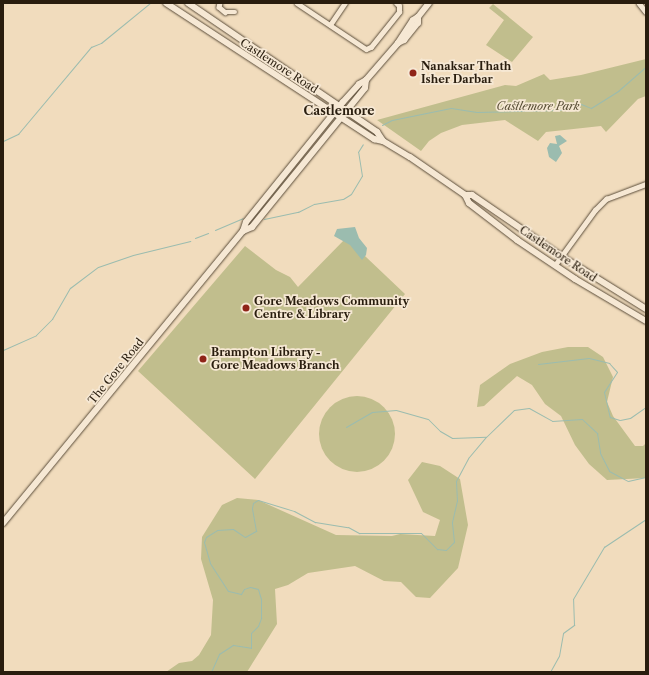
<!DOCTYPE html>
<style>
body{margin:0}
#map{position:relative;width:649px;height:675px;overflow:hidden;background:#f1dcbd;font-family:"Libre Caslon Text",serif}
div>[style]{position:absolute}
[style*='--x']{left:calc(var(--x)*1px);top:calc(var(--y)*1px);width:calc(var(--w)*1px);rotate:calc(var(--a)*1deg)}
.green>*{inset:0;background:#c1be8d}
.round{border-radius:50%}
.water>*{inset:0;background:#9bbcaf}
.stream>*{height:1px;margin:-0.5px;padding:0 0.5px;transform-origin:0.5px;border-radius:0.5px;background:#9bbcaf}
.roads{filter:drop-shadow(0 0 1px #5b4d3a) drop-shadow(0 0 1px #5b4d3a)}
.street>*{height:4.5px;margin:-2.25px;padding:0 2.25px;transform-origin:2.25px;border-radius:2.25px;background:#f6e8d4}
.secondary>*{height:6px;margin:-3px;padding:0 3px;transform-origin:3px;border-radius:3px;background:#f6e8d4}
.dots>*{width:11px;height:11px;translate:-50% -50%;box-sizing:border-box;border:2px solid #f6e8d4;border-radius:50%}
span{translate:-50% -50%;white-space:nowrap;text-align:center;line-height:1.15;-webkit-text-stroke:3.5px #f6e8d4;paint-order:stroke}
.street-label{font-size:11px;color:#291d0e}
.poi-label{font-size:11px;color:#291d0e;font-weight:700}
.left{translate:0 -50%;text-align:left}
.park-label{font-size:11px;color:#574d34;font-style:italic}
.neighbourhood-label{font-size:12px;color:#291d0e;font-weight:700}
.frame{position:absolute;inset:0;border:4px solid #291d0e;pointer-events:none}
</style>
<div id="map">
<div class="green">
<i style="clip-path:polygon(493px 4px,533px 37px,512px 62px,486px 45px,504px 20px,489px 8px)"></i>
<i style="clip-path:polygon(646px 59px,646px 96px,638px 99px,606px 132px,601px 126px,546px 132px,538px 141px,505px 120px,462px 125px,441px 133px,429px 141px,421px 151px,377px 120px,505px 85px,516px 86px,544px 74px,550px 80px,581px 75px)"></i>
<i style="clip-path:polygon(346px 238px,405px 294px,255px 479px,138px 371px,245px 246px,276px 270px,290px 277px,298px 287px)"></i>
<i style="clip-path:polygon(568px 347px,588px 347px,603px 357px,613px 377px,607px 402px,613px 416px,635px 446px,643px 446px,646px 443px,646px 478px,607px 480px,589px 464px,575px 445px,561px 416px,545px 404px,532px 385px,517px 376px,484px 406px,477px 407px,480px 385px,510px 364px,542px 352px)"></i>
<i class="round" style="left:319px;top:396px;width:76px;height:76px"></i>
<i style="clip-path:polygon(422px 462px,440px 466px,460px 479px,468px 525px,458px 568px,430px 598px,416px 597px,401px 582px,384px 581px,355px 566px,308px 573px,288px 585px,275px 589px,277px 624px,247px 672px,166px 672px,179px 663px,192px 661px,199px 655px,211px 635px,213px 600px,201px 559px,202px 537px,222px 505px,237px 498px,258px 500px,336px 535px,392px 536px,400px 534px,435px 536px,440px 520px,423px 512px,408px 480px)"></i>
</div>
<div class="water">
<i style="clip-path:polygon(560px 135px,567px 141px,559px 146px,562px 153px,556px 162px,549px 157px,547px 148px,550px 143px,557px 144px,555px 136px)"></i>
<i style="clip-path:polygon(355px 227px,359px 238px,367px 248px,366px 255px,362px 260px,350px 245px,334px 236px,337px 229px)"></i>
</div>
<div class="stream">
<i style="--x:382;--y:125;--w:11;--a:-27"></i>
<i style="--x:392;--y:120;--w:60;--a:-11.5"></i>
<i style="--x:451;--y:108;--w:26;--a:9"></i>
<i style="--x:477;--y:112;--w:83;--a:-1.4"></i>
<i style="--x:560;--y:110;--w:22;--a:-16"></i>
<i style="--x:581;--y:104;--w:11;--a:22"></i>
<i style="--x:591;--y:108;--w:32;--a:-32"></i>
<i style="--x:618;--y:91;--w:37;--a:-41"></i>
<i style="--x:3;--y:141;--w:17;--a:-25"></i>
<i style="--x:18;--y:134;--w:114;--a:-50"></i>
<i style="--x:91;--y:47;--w:11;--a:-22"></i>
<i style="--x:101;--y:43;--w:63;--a:-39.2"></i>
<i style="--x:264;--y:219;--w:35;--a:-12"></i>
<i style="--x:298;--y:212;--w:18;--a:-27"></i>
<i style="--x:314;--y:204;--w:29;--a:-10"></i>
<i style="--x:343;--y:199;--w:9;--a:-32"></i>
<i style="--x:351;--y:194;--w:21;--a:-59"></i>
<i style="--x:362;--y:176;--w:24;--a:-99"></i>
<i style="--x:358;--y:152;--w:9;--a:-58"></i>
<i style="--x:215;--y:230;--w:30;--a:-23"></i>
<i style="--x:195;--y:238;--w:14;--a:-21"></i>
<i style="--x:3;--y:350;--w:36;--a:-24"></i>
<i style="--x:36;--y:335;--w:23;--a:-45"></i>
<i style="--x:52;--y:319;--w:36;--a:-60"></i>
<i style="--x:70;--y:288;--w:35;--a:-37"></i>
<i style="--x:98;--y:267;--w:37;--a:-19"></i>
<i style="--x:133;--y:255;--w:59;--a:-13.8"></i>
<i style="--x:538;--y:364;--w:51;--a:-6.7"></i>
<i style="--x:589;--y:358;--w:21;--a:14"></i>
<i style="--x:609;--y:363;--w:12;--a:48"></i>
<i style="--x:617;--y:372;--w:24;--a:123"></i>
<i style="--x:604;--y:392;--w:26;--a:77"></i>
<i style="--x:610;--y:417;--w:10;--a:17"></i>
<i style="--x:620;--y:420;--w:10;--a:-11"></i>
<i style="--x:630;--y:418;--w:19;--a:-35"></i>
<i style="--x:346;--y:427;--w:30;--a:-30"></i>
<i style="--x:372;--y:412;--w:24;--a:-5"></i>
<i style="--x:396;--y:410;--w:33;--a:16"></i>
<i style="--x:428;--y:419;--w:17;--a:45"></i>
<i style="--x:440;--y:431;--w:14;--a:30"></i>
<i style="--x:452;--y:438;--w:34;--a:-2"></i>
<i style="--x:211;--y:672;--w:20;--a:-66"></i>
<i style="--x:219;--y:654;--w:17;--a:-33"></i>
<i style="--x:233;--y:645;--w:18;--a:9"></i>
<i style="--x:251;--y:648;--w:15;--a:-90"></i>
<i style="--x:251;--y:633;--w:10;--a:-45"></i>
<i style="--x:258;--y:626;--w:9;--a:-69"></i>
<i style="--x:261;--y:618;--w:19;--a:-90"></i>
<i style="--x:261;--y:599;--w:10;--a:-107"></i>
<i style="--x:258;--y:589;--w:8;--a:-166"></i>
<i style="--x:250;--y:587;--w:6;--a:162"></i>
<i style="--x:244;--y:589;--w:6;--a:121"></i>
<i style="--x:241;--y:594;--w:13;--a:-167"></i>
<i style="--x:228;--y:591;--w:33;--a:-123"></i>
<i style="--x:210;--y:563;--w:22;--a:-106"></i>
<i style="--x:204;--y:542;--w:5;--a:-68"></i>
<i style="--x:206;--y:537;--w:13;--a:-32"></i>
<i style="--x:217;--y:530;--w:16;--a:-4"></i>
<i style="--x:233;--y:529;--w:14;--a:34"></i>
<i style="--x:245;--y:537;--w:13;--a:-29"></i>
<i style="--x:256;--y:531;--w:23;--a:-100"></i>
<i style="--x:252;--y:508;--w:5;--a:-79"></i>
<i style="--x:253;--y:503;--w:6;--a:-31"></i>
<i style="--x:258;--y:500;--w:38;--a:17"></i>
<i style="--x:294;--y:511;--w:24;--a:28"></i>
<i style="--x:315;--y:522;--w:33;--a:9"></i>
<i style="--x:348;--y:527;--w:13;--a:29"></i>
<i style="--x:359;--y:533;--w:62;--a:0"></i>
<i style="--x:421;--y:533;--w:23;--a:45"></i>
<i style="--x:437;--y:549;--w:9;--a:6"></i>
<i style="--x:446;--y:550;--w:11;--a:-45"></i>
<i style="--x:454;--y:542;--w:20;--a:-96"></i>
<i style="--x:452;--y:522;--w:22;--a:-77"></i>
<i style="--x:457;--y:501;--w:20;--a:-93"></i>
<i style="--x:456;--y:481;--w:27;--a:-62"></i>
<i style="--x:469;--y:457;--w:26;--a:-50"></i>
<i style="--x:486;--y:437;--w:39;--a:-44"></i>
<i style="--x:514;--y:410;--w:15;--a:-8"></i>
<i style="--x:529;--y:408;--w:26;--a:29"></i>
<i style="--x:552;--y:421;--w:30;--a:-4"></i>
<i style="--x:582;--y:419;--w:21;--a:43"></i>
<i style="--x:597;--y:433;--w:20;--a:81"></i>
<i style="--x:600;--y:453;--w:20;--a:63"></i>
<i style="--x:609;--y:471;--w:21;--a:28"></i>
<i style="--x:628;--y:481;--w:18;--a:-13"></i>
<i style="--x:550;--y:672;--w:18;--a:-61"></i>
<i style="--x:559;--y:656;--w:23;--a:-80"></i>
<i style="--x:563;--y:633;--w:14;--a:-36"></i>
<i style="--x:574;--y:625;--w:26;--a:-92"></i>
<i style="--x:573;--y:599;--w:61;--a:-59.2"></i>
<i style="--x:604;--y:547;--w:50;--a:-33.7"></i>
</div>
<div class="roads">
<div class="street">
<i style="--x:220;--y:3;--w:4;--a:104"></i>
<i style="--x:219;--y:7;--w:8;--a:40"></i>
<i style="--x:225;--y:12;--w:10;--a:0"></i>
<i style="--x:297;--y:3;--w:83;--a:33.7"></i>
<i style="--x:366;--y:49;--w:5;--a:-22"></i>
<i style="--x:371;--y:47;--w:45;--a:-51.3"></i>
<i style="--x:399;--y:12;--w:6;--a:-90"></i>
<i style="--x:399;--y:6;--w:4;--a:-135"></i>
<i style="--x:639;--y:3;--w:11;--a:52"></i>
<i style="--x:330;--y:25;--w:27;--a:-56"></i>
<i style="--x:555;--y:265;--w:68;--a:-54"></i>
<i style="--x:595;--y:210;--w:16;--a:-45"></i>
<i style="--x:606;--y:199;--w:43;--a:-20.6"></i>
</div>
<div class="secondary">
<i style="--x:166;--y:3;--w:249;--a:33.2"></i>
<i style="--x:374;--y:139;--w:9;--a:13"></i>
<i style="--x:383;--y:141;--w:31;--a:31"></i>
<i style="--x:410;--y:157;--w:67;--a:34.6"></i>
<i style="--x:465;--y:195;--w:9;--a:63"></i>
<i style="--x:469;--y:203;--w:61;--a:37.6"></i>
<i style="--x:517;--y:240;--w:70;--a:33.9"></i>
<i style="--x:575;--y:279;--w:82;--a:30.6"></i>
<i style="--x:188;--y:3;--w:229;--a:34.3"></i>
<i style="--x:377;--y:132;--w:11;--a:56"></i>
<i style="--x:398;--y:43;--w:7;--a:-27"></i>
<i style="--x:404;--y:40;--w:22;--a:-51"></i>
<i style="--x:418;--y:23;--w:6;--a:-90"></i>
<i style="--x:465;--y:195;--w:7;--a:0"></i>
<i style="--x:472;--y:195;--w:108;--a:34.4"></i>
<i style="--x:561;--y:256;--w:100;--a:31.9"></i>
<i style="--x:243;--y:231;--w:10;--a:-24"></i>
<i style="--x:252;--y:227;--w:179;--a:-50.9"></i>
<i style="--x:365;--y:88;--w:8;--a:-83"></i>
<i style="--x:3;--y:523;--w:378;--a:-50.6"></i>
<i style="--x:243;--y:231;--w:9;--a:-72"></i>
<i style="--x:246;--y:222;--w:154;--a:-51.1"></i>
<i style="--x:343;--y:102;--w:24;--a:-48"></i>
<i style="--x:359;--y:84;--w:8;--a:-30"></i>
<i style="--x:366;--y:80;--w:49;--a:-49.1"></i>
<i style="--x:398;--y:43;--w:27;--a:-57"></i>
<i style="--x:413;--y:20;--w:6;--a:-31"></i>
<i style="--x:418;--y:17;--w:18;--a:-52"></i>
</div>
</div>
<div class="dots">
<i style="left:413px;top:73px;background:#8f2418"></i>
<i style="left:246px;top:308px;background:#8f2418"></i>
<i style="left:203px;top:359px;background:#8f2418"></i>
</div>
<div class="street-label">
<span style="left:279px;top:66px;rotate:33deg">Castlemore Road</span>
<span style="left:558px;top:254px;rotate:34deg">Castlemore Road</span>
<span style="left:116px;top:371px;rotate:-51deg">The Gore Road</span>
</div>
<div class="poi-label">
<span class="left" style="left:421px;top:73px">Nanaksar Thath<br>Isher Darbar</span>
<span class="left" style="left:254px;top:308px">Gore Meadows Community<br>Centre &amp; Library</span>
<span class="left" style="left:211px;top:359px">Brampton Library -<br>Gore Meadows Branch</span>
</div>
<div class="park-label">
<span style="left:538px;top:106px">Castlemore Park</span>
</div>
<div class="neighbourhood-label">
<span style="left:339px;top:111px">Castlemore</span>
</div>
<div class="frame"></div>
</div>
